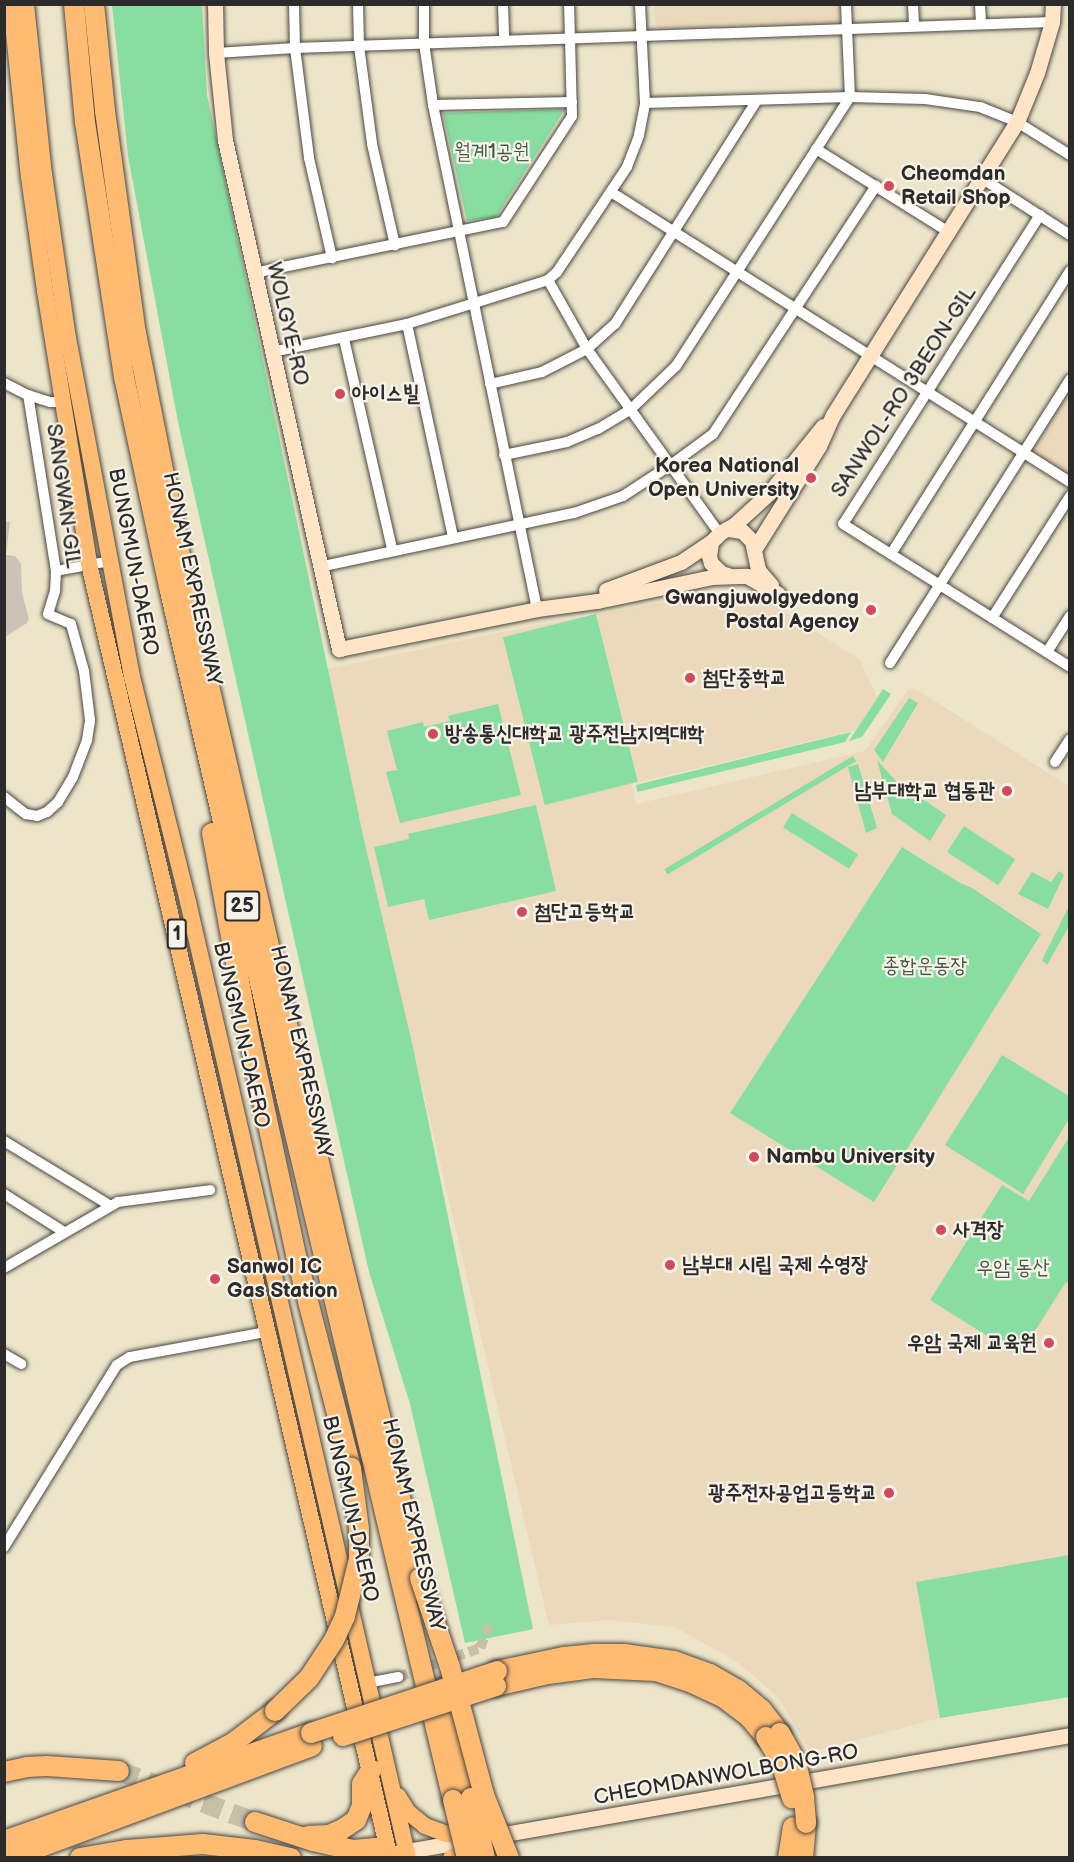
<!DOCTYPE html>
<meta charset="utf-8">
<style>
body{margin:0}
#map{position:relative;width:1074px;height:1862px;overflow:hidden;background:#ede5c9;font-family:"Balsamiq Sans","Poor Story",sans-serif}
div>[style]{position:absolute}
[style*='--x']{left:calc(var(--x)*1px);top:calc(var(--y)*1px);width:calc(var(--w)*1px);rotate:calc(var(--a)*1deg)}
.built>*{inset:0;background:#ecd8ba}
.industrial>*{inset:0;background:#cbc3b8}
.green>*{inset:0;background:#88dea1;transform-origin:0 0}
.street-tunnel>*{height:10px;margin-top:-5px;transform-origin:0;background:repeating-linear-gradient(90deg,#c6c0a9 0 10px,transparent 0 15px)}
.highway-tunnel>*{height:20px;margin-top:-10px;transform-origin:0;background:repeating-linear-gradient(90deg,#c6c0a9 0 20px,transparent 0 30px)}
.roads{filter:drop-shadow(0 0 2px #484743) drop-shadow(0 0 2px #484743)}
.street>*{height:10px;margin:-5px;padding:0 5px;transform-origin:5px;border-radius:5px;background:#fff}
.secondary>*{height:15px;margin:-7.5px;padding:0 7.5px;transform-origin:7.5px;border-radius:7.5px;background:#ffe4c6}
.primary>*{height:16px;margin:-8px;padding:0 8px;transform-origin:8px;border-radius:8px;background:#febb71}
.highway>*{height:20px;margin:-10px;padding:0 10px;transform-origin:10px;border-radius:10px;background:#febb71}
.bridges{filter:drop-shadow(0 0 2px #484743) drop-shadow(0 0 2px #484743)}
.highway-bridge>*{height:20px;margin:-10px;padding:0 10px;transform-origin:10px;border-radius:10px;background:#febb71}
.dots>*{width:16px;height:16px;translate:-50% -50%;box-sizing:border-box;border:3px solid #f7f3e8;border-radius:50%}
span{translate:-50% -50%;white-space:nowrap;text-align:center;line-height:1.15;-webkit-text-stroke:4.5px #f7f3e8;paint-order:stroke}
.shield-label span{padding:2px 4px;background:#f7f3e8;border:2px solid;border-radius:4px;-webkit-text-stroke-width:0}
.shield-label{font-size:20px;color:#2b2b2b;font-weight:700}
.park-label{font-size:21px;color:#425848}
.poi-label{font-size:21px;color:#2b2b2b;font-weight:700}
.left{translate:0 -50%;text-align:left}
.right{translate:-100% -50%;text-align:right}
.street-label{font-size:21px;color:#2b2b2b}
.frame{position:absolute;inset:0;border:6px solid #2b2b2b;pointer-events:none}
</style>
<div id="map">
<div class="built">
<i style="clip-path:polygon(654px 5px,837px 5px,838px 22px,659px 28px,655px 24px)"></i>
<i style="clip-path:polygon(1069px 391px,1069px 475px,1032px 451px)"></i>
<i style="clip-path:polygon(731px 590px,770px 603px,859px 659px,877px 697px,856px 730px,632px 784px,636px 804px,865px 751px,908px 690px,914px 688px,1069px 786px,1069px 1697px,940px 1718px,811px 1752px,777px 1696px,737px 1662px,675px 1627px,609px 1620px,549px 1625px,364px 840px,327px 669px,502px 632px)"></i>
</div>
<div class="industrial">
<i style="clip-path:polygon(5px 521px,10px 522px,6px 555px,15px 556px,21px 564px,22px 593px,29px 619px,27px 623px,5px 637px)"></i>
</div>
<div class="green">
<i style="clip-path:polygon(112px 5px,202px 5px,207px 95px,364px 840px,413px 1047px,533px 1629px,465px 1643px,410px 1404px,369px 1272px,178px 422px,128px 156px)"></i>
<i style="clip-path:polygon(565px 109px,496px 217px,467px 221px,443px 113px)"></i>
<i style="left:596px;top:614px;width:173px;height:96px;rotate:76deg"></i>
<i style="clip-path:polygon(883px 689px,891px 694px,862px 737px,849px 741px)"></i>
<i style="clip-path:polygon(909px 698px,918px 703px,883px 762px,874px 750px)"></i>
<i style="clip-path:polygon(498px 704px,521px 795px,400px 823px,386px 772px,397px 770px,387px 731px,423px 722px,424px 727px,450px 721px,448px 716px)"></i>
<i style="clip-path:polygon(851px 732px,845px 742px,637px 792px,636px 785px)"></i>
<i style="left:853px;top:756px;width:6px;height:220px;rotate:59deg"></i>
<i style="clip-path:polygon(877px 760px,896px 781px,946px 815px,930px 841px,892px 814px)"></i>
<i style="clip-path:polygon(858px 764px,877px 828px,866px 833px,848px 767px)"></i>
<i style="clip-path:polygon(536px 805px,556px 891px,429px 920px,424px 899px,388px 907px,374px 847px,409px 839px,408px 834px)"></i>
<i style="left:792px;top:813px;width:78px;height:17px;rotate:32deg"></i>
<i style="left:964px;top:826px;width:61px;height:31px;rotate:33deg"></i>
<i style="clip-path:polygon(902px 847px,960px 883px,972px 888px,1041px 934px,874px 1202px,730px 1113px)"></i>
<i style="clip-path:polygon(1059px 871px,1064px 875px,1048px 909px,1018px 894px,1032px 872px,1051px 882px)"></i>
<i style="clip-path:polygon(1069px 906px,1069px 926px,1047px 965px,1042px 960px)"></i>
<i style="clip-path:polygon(1002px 1055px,1069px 1096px,1069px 1119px,1023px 1194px,945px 1145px)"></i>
<i style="clip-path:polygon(1069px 1137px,1069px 1283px,1066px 1282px,1019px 1356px,930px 1300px,1002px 1185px,1029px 1201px)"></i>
<i style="clip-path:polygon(1069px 1555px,1069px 1697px,940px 1718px,916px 1582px)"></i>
</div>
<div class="street-tunnel">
<i style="--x:398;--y:1677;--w:87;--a:-19.5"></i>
<i style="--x:480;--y:1648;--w:27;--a:-68"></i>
</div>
<div class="highway-tunnel">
<i style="--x:119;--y:1771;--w:145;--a:20.6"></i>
</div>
<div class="roads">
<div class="street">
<i style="--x:294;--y:4;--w:44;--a:88.7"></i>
<i style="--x:295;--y:48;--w:111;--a:82.7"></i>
<i style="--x:309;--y:158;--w:103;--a:77"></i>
<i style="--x:358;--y:4;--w:42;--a:88.6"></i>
<i style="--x:359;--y:46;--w:99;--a:82.4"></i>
<i style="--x:372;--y:144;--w:104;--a:77.2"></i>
<i style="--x:424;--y:4;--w:39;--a:90"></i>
<i style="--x:424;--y:43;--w:63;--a:81.7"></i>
<i style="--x:433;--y:105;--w:515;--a:78.34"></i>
<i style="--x:503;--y:4;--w:36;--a:88"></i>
<i style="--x:913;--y:4;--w:22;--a:87"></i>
<i style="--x:980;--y:4;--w:20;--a:87"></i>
<i style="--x:216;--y:53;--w:79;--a:-3.6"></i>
<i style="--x:295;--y:48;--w:757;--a:-1.97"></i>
<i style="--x:645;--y:103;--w:205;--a:-1.7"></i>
<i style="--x:850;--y:97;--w:75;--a:1.5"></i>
<i style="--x:925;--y:99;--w:56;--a:8.3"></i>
<i style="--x:980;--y:107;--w:40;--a:22"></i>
<i style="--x:1017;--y:122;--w:62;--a:31.9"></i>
<i style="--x:433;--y:105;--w:139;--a:-1.2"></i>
<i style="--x:816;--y:149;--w:157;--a:32"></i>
<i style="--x:983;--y:179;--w:103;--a:32.8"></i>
<i style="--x:611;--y:192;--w:543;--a:32.29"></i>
<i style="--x:1040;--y:215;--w:366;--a:122.5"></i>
<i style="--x:843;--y:524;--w:268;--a:32.2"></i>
<i style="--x:254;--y:273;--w:254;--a:-11.6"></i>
<i style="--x:503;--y:222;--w:126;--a:-56.9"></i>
<i style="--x:572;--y:116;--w:112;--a:-91.5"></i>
<i style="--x:548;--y:280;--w:79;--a:60.5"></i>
<i style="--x:587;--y:349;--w:226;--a:54.3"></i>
<i style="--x:407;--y:324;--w:218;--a:77.8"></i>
<i style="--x:344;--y:339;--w:215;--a:77.1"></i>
<i style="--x:272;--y:352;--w:138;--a:-11.7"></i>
<i style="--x:407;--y:324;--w:148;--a:-17.3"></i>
<i style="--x:548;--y:280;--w:12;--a:-42"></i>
<i style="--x:557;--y:272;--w:126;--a:-56.3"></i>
<i style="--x:627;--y:167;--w:34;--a:-69"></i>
<i style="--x:639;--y:135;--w:33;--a:-79"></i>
<i style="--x:645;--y:103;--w:99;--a:-92.9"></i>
<i style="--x:4;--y:383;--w:27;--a:27"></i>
<i style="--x:28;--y:395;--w:23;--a:18"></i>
<i style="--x:50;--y:402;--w:14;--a:0"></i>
<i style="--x:490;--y:384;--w:53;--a:-13"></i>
<i style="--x:542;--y:372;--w:51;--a:-27.1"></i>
<i style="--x:587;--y:349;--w:38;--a:-42"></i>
<i style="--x:615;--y:324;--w:263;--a:-57.6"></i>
<i style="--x:504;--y:455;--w:64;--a:-11.7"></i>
<i style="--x:567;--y:442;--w:34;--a:-23"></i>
<i style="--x:598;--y:429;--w:39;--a:-31"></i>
<i style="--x:631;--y:409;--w:62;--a:-43.7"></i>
<i style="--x:676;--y:366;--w:320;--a:-57.1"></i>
<i style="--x:850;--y:97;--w:93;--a:-92.5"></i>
<i style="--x:891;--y:554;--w:335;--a:-57.7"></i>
<i style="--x:319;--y:567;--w:261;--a:-12"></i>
<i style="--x:574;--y:513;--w:52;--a:-19.1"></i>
<i style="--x:623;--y:496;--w:59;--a:-33.1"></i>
<i style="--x:672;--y:464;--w:51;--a:-36.2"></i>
<i style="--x:713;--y:434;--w:297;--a:-56.7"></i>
<i style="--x:56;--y:571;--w:55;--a:-10.5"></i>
<i style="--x:992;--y:618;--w:145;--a:-57.4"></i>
<i style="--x:1047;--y:652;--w:43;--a:-57.4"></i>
<i style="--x:890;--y:663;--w:336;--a:-57.6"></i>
<i style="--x:1055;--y:762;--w:27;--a:-57"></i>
<i style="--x:4;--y:797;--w:28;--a:38"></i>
<i style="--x:26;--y:814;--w:11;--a:10"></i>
<i style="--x:37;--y:816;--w:11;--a:-22"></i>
<i style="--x:47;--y:812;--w:15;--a:-42"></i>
<i style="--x:58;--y:802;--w:29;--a:-59"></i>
<i style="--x:73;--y:777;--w:40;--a:-69"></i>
<i style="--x:87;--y:740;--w:20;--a:-81"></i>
<i style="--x:90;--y:720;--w:49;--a:-97"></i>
<i style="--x:84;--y:671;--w:49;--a:-105.5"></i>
<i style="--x:71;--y:624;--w:25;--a:-157"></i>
<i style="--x:48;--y:614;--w:24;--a:-73"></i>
<i style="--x:55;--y:591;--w:20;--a:-87"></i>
<i style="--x:56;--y:571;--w:178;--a:-99"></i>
<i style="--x:4;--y:1141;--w:125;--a:31.3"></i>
<i style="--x:4;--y:1194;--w:71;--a:32.3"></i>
<i style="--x:4;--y:1268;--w:132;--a:-30.1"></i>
<i style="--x:118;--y:1202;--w:93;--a:-7.4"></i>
<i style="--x:4;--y:1354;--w:20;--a:30"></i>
<i style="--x:4;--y:1547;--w:214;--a:-58.2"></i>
<i style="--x:117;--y:1365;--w:15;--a:-32"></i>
<i style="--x:130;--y:1357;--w:138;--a:-10.4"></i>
<i style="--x:367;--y:1683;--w:32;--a:-11"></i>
</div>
<div class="secondary">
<i style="--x:215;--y:4;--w:49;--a:88.8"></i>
<i style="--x:216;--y:53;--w:87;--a:84.1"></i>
<i style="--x:225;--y:140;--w:522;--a:77.38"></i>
<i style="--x:339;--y:649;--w:202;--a:-11.4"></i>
<i style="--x:537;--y:609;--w:61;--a:-7.6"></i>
<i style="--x:597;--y:601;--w:117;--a:-11.8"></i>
<i style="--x:712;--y:577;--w:35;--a:-2"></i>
<i style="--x:747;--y:576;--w:36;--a:30"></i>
<i style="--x:728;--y:529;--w:14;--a:8"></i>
<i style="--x:742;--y:531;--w:14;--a:45"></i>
<i style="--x:752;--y:541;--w:30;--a:78"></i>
<i style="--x:758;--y:570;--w:20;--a:49"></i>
<i style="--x:711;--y:542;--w:14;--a:98"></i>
<i style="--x:709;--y:556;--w:7;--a:74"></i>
<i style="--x:711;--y:563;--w:14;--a:45"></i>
<i style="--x:721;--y:573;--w:7;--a:16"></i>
<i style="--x:755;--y:548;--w:120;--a:-57.9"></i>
<i style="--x:819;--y:446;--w:34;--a:-66"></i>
<i style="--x:833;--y:415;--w:346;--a:-57.9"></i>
<i style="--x:1017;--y:122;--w:53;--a:-67.8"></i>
<i style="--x:1037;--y:73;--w:53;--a:-73.6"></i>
<i style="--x:1052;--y:22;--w:18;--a:-87"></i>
<i style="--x:606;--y:590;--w:80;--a:-20.5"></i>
<i style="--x:681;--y:562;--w:36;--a:-34"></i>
<i style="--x:711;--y:542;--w:14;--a:-45"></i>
<i style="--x:721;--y:532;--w:15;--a:-28"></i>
<i style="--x:734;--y:525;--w:47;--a:-42.4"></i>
<i style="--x:769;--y:493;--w:86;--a:-51.1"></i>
<i style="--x:396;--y:1853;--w:684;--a:-9.93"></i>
</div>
<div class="primary">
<i style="--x:11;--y:4;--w:174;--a:84.1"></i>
<i style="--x:29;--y:177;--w:115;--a:82"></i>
<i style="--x:45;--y:291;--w:277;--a:80.8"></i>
<i style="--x:89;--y:564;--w:1329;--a:76.91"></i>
<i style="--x:26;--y:4;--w:171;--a:84"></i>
<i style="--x:44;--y:174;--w:166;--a:81.7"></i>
<i style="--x:68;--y:338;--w:345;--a:79.3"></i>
<i style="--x:132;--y:677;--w:232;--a:76"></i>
<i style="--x:188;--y:902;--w:981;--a:77.04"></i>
<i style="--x:398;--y:1796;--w:19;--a:58"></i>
<i style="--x:408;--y:1812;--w:22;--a:39"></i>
<i style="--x:425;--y:1826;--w:23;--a:20"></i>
<i style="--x:447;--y:1834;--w:26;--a:7"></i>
<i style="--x:451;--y:1858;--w:28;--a:-30"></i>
</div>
<div class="highway">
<i style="--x:74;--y:4;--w:119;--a:84.7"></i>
<i style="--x:85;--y:122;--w:258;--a:81.3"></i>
<i style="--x:124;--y:377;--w:219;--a:77.9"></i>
<i style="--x:170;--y:591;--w:522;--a:77.05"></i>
<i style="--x:287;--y:1100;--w:719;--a:76.66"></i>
<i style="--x:94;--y:4;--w:108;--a:84.1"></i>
<i style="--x:105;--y:111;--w:224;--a:82.1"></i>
<i style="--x:136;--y:333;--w:258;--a:78.8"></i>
<i style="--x:186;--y:586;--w:680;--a:77.01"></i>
<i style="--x:339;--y:1249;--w:355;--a:76.2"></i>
<i style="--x:212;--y:833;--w:216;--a:79.6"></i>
<i style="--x:251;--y:1045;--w:215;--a:77.9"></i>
<i style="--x:296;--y:1255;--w:220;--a:75.5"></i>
<i style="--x:497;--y:1671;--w:68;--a:-11.8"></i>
<i style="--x:564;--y:1657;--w:30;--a:-6"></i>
<i style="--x:594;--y:1654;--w:30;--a:0"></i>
<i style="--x:624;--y:1654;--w:50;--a:8"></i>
<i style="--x:674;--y:1661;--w:38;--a:20"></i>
<i style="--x:710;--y:1674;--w:32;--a:30"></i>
<i style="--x:738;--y:1690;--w:30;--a:40"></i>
<i style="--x:761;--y:1709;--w:31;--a:52"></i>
<i style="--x:496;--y:1686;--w:53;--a:-13"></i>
<i style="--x:548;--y:1674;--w:45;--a:-7.6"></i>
<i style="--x:593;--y:1668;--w:63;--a:2.7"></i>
<i style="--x:656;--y:1671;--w:38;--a:18"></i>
<i style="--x:692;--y:1683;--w:35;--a:25"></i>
<i style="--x:724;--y:1698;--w:31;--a:37"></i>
<i style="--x:749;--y:1717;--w:26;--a:50"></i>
<i style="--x:445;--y:1687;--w:114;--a:76.8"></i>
<i style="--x:195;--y:1763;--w:43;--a:-27.8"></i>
<i style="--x:233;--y:1743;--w:53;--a:-37.3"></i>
<i style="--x:4;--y:1772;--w:24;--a:-12"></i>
<i style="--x:27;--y:1767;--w:20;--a:-3"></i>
<i style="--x:47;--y:1766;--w:72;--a:4"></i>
<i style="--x:255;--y:1822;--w:61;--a:18.1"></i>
<i style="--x:313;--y:1841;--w:41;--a:12.7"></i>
<i style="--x:353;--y:1850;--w:23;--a:-5"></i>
<i style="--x:376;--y:1848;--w:15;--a:23"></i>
<i style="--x:308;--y:1836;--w:21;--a:-3"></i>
<i style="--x:329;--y:1835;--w:13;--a:-23"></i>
<i style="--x:341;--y:1830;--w:18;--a:-34"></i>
<i style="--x:356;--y:1820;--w:15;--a:-67"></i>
<i style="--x:362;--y:1806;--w:22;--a:-90"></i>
<i style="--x:362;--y:1784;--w:17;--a:-57"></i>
<i style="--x:4;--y:1841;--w:325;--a:-19.4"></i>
<i style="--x:11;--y:1858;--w:321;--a:-20.4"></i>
<i style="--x:80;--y:1858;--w:48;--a:-9.7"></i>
<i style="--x:127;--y:1850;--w:76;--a:-4.5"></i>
<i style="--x:203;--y:1844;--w:52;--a:6.6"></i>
<i style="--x:255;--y:1850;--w:37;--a:13"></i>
<i style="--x:788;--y:1858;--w:31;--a:-81"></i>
<i style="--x:803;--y:1858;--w:35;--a:-85"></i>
</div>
</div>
<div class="bridges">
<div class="highway-bridge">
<i style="--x:420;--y:1578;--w:94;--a:71.4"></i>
<i style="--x:450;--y:1667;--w:132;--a:75.1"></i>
<i style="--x:484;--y:1795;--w:68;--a:68.4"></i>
<i style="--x:275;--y:1711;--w:47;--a:-44.1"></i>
<i style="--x:309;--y:1678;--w:45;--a:-56.7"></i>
<i style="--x:334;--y:1640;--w:26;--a:-65"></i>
<i style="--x:345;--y:1616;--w:59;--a:-76.2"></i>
<i style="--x:359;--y:1559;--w:30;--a:-90"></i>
<i style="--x:359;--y:1529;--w:62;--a:-97.5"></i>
<i style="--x:311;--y:1733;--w:196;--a:-18.4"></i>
<i style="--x:780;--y:1733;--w:33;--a:61"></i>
<i style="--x:796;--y:1762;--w:37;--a:77"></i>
<i style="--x:804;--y:1798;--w:25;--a:85"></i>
<i style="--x:343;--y:1736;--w:161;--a:-18.1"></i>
<i style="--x:766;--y:1737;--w:29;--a:59"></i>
<i style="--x:781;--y:1762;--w:38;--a:73"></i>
<i style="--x:471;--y:1798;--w:62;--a:76.9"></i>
<i style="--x:453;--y:1800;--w:60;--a:76.4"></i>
</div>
</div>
<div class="dots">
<i style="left:889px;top:186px;background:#d1495b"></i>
<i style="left:340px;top:394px;background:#d1495b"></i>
<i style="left:811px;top:478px;background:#d1495b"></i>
<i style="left:871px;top:610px;background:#d1495b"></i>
<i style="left:690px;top:678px;background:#d1495b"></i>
<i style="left:433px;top:734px;background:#d1495b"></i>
<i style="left:1007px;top:791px;background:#d1495b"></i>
<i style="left:522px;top:912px;background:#d1495b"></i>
<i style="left:754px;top:1157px;background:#d1495b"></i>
<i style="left:941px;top:1230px;background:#d1495b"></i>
<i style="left:670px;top:1265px;background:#d1495b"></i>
<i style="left:215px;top:1279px;background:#d1495b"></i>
<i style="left:1049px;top:1343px;background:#d1495b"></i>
<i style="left:889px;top:1493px;background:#d1495b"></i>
</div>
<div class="shield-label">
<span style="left:242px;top:906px">25</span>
<span style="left:177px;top:934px">1</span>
</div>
<div class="park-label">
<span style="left:492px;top:152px">월계1공원</span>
<span style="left:925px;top:966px">종합운동장</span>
<span style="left:1013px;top:1268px">우암 동산</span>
</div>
<div class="poi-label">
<span class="left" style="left:901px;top:186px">Cheomdan<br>Retail Shop</span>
<span class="left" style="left:352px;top:394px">아이스빌</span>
<span class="right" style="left:799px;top:478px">Korea National<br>Open University</span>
<span class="right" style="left:859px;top:610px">Gwangjuwolgyedong<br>Postal Agency</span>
<span class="left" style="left:702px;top:678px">첨단중학교</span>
<span class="left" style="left:445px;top:734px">방송통신대학교 광주전남지역대학</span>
<span class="right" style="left:995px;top:791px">남부대학교 협동관</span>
<span class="left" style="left:534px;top:912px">첨단고등학교</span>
<span class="left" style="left:766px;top:1157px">Nambu University</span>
<span class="left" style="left:953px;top:1230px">사격장</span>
<span class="left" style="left:682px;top:1265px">남부대 시립 국제 수영장</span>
<span class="left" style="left:227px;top:1279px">Sanwol IC<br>Gas Station</span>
<span class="right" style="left:1037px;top:1343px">우암 국제 교육원</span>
<span class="right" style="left:877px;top:1493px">광주전자공업고등학교</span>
</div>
<div class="street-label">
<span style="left:287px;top:324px;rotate:77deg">WOLGYE-RO</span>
<span style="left:904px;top:392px;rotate:-57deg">SANWOL-RO 3BEON-GIL</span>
<span style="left:63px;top:496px;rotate:82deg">SANGWAN-GIL</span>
<span style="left:133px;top:562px;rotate:79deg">BUNGMUN-DAERO</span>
<span style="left:192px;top:579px;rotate:78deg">HONAM EXPRESSWAY</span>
<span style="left:241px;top:1035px;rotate:77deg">BUNGMUN-DAERO</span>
<span style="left:301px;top:1052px;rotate:77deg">HONAM EXPRESSWAY</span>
<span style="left:350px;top:1509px;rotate:77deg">BUNGMUN-DAERO</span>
<span style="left:413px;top:1525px;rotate:77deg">HONAM EXPRESSWAY</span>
<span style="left:726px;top:1775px;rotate:-10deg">CHEOMDANWOLBONG-RO</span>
</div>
<div class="frame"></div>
</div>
